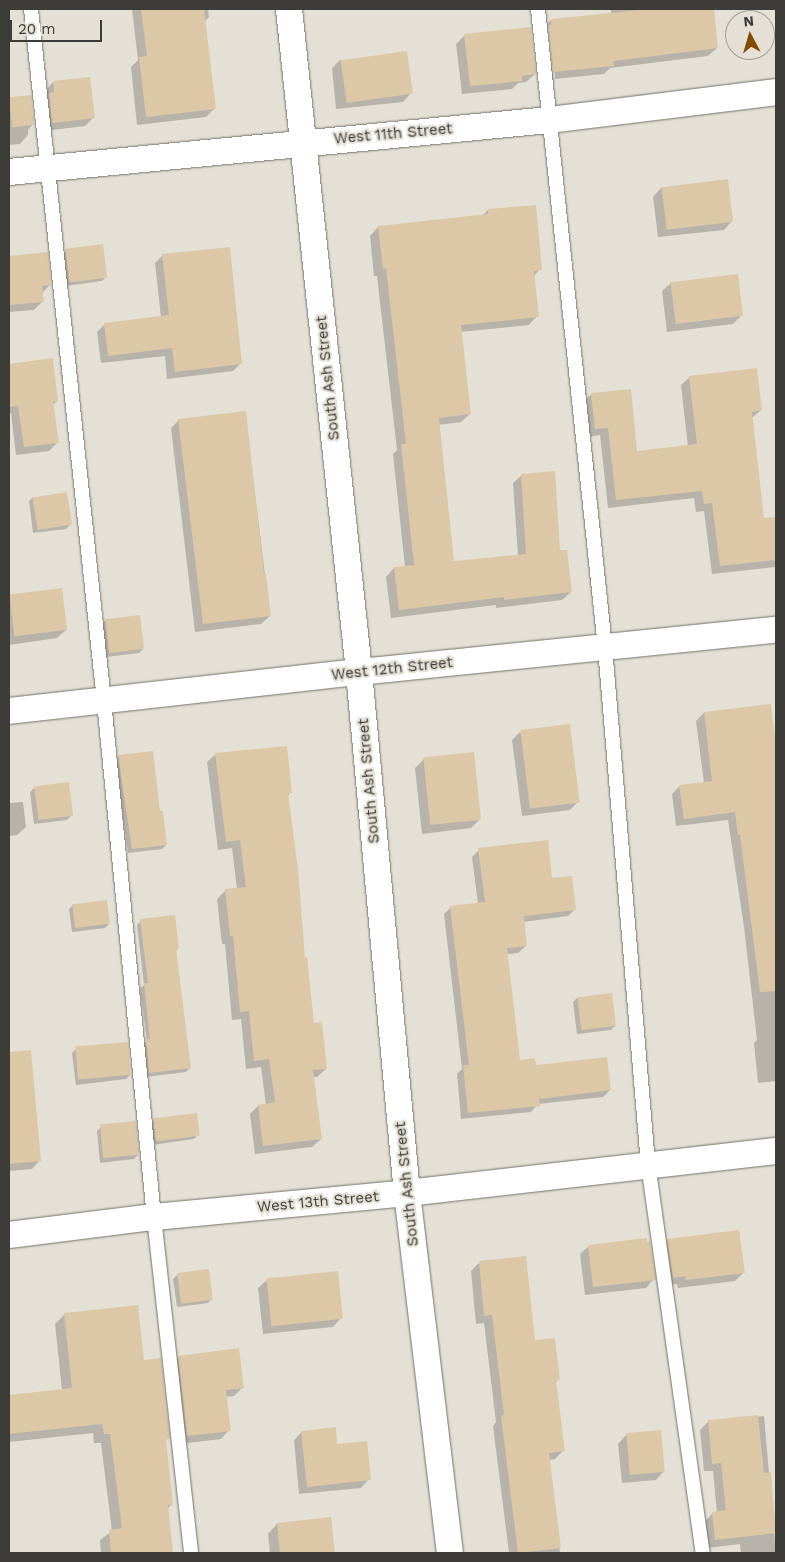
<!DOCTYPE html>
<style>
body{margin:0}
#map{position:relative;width:785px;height:1562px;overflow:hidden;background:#e5e0d6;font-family:"Work Sans",sans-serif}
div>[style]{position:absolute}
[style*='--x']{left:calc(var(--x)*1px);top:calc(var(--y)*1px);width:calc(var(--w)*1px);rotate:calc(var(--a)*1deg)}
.shadow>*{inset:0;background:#0003}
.building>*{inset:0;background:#dcc8a7;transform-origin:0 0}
.roads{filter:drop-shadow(0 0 1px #757168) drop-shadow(0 0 1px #757168)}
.service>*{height:14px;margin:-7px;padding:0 7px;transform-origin:7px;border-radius:7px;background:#fff}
.minor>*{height:26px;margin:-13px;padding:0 13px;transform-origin:13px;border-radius:13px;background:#fff}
span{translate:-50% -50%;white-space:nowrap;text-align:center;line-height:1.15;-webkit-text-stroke:4px #e5e0d6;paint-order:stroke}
.street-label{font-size:15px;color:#3d3b37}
.frame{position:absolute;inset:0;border:10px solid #3d3b37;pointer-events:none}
.north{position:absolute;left:725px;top:10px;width:50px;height:50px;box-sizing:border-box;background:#e5e0d6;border:1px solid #a29e96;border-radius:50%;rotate:354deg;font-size:14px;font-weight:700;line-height:20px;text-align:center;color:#3d3b37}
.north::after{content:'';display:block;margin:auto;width:18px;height:22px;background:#844b00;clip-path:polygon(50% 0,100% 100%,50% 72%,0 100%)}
.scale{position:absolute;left:10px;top:20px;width:92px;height:22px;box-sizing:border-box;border:2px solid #3d3b37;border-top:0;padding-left:6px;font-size:15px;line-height:18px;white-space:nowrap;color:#3d3b37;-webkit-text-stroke:4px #e5e0d6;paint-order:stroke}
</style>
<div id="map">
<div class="shadow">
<i style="clip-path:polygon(132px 9px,208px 9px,209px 17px,204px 22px,215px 108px,206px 117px,137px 125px,131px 67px,138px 60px)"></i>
<i style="clip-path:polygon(evenodd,611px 9px,712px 9px,717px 48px,708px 56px,610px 68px,604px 74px,545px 80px,543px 29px,551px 20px,611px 14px,611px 9px,547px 26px,550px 26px,555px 78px,553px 79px,547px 26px)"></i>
<i style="clip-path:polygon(465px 35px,535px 74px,526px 82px,518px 83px,512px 89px,462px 94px,456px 44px)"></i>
<i style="clip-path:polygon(340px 60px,411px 93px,403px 102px,336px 109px,332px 68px)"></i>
<i style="clip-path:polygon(53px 82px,93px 118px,85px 126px,44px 131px,45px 91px)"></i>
<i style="clip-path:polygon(30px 96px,33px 124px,28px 130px,28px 135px,20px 144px,9px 145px,9px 98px)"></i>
<i style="clip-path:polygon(661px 188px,732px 221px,724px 230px,658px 237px,653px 197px)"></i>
<i style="clip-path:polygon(488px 210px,540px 269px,533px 277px,537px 316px,529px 325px,460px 332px,470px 414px,461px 422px,438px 425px,453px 562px,518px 556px,513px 483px,522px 475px,559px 552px,571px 592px,562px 600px,496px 608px,496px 605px,391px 618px,386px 577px,394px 568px,405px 567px,393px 454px,397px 450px,377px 276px,374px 276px,370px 236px,378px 227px,483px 215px)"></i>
<i style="clip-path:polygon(66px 251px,106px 277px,102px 281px,65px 286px,62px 255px)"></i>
<i style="clip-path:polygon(47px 253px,50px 285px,42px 293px,43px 301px,34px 310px,9px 312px,9px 257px)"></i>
<i style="clip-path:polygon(163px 255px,241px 363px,233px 371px,167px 379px,165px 356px,101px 363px,97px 332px,105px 324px,161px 317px,155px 263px)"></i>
<i style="clip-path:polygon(671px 283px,741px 316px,733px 324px,667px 332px,662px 291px)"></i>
<i style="clip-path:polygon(52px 360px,57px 401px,53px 405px,57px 443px,49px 451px,16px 455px,11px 413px,9px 413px,9px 365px)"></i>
<i style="clip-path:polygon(690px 377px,761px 410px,752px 418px,763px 520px,776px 518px,776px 567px,712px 574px,704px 511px,696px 512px,694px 498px,608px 508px,600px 435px,587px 437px,583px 402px,592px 394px,636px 452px,688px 447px,681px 385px)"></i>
<i style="clip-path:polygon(245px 412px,270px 616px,261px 624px,195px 632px,171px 428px,179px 420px)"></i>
<i style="clip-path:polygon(33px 497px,70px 525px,66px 529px,33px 533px,29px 501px)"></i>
<i style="clip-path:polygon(61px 589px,66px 630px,57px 638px,9px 645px,9px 596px)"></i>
<i style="clip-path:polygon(106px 620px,143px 649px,139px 653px,106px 657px,101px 624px)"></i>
<i style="clip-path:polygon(770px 705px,776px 755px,776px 1081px,758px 1083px,754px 1043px,757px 1040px,744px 927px,728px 820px,676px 826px,672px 794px,680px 786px,704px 783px,696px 721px,704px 713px)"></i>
<i style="clip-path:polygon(520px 732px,579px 801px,570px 810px,522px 816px,512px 740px)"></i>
<i style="clip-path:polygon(216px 754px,290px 793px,287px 796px,304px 959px,313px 1024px,326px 1069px,317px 1077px,313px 1077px,321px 1139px,312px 1147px,255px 1154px,250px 1114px,258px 1106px,266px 1105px,261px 1067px,246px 1069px,241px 1019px,232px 1020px,225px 944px,222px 944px,217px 899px,226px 890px,237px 889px,232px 848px,218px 850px,207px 762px)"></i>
<i style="clip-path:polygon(119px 756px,159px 813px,166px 845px,162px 849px,128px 853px,115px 760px)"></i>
<i style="clip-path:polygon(424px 759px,480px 819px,471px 828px,422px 834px,415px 768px)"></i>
<i style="clip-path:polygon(34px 788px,71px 816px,67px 820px,34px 824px,30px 792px)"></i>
<i style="clip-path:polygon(23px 802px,26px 827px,17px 835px,9px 836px,9px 803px)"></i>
<i style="clip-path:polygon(479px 850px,551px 880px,575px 909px,568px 916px,523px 922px,526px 946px,518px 953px,507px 954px,518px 1061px,610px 1090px,603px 1097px,538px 1104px,531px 1112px,461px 1119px,457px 1074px,462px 1069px,444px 914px,451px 907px,478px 904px,472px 857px)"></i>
<i style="clip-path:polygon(73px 905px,109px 924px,105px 928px,72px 932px,69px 909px)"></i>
<i style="clip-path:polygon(141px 921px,178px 948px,175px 952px,190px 1068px,186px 1072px,145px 1077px,142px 1045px,147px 1041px,140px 989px,144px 985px,137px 925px)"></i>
<i style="clip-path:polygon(577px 998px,615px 1026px,611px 1030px,577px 1034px,573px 1002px)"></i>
<i style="clip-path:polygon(76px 1049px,130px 1075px,126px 1079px,76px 1085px,72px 1053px)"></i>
<i style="clip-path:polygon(9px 1052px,30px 1052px,40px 1160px,32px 1169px,9px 1171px)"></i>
<i style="clip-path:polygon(154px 1120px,198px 1135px,194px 1139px,152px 1145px,150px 1124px)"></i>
<i style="clip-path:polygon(101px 1127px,138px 1155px,134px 1159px,100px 1163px,97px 1131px)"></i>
<i style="clip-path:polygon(668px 1240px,743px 1273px,735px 1281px,678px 1288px,677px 1284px,665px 1285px,660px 1249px)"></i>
<i style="clip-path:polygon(589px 1246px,654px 1279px,646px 1288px,585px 1295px,580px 1254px)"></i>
<i style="clip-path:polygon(479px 1263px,558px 1379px,555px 1383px,563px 1451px,555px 1459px,549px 1460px,560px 1553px,509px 1553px,493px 1426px,496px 1422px,484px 1323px,476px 1324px,471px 1271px)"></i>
<i style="clip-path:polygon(177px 1275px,212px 1299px,208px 1303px,177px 1307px,173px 1279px)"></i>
<i style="clip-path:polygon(267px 1280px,341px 1318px,333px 1327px,263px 1334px,258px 1288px)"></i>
<i style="clip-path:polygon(65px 1314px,143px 1361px,168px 1438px,165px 1441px,172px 1504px,167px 1509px,172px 1553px,101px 1553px,100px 1540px,112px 1531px,101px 1443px,94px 1443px,93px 1433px,9px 1442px,9px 1396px,62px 1390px,55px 1324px)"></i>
<i style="clip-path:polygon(179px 1357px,243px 1387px,234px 1396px,225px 1397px,229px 1430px,221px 1439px,179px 1444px,170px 1366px)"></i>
<i style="clip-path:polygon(764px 1416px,776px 1553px,741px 1553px,740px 1544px,707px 1548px,704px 1522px,713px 1513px,717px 1513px,713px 1471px,704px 1471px,700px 1430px,708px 1422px)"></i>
<i style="clip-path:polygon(302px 1432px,336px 1446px,369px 1479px,361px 1488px,299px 1494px,294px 1440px)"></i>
<i style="clip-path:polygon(626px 1435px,664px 1471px,656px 1480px,622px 1483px,618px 1444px)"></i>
<i style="clip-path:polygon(330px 1518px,334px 1553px,270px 1553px,268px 1534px,277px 1524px)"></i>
</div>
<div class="building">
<i style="clip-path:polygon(141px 9px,204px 9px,216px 109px,146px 117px,139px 57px,147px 56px)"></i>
<i style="clip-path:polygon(649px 9px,714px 9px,718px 48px,613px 61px,614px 66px,553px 72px,548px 25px,551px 25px,551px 19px)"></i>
<i style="clip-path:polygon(531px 27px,536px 74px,522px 76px,522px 81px,470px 86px,464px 34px)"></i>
<i style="left:407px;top:51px;width:43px;height:67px;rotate:82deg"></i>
<i style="clip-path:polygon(90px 77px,95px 118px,52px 123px,49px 93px,54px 92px,53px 81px)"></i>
<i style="left:31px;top:95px;width:30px;height:22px;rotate:84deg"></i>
<i style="left:728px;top:179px;width:43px;height:67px;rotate:83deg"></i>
<i style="clip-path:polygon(536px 205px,542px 270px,534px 271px,539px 317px,461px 325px,471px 414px,439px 418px,454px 561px,526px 554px,521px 474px,555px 471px,560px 550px,567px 550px,572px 592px,504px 600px,504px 597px,399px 610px,394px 567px,414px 565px,401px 444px,406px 444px,386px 268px,383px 269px,378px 226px,488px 214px,488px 209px)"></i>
<i style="left:103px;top:244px;width:34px;height:38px;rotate:83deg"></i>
<i style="clip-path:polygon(230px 247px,242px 364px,175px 372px,172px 348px,108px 356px,104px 323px,169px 315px,162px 254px)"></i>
<i style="clip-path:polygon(48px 252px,51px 285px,42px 286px,44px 302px,9px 305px,9px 256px)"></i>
<i style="left:738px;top:274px;width:42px;height:68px;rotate:83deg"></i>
<i style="clip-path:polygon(53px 358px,58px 401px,53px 402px,59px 443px,24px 447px,18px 406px,9px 407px,9px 364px)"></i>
<i style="clip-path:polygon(757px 368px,762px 410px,752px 412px,764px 518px,776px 517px,776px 560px,720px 566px,712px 503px,704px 504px,702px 491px,616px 500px,608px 428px,595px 429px,591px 393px,631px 389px,637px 451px,697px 444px,689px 376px)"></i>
<i style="clip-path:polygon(246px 411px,264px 574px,266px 574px,271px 616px,203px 624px,178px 419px)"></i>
<i style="left:67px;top:492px;width:33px;height:35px;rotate:81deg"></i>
<i style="left:62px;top:588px;width:42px;height:53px;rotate:83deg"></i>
<i style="left:140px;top:615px;width:34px;height:35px;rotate:83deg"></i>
<i style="clip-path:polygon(771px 704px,776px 745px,776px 991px,760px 992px,740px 835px,738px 835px,735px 812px,684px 819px,679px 785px,712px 781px,704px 712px)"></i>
<i style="left:570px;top:724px;width:79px;height:50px;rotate:83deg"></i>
<i style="clip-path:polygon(287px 746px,292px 793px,288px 793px,298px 869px,305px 958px,307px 957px,314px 1023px,322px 1022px,327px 1069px,313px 1070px,322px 1139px,263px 1146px,258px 1105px,275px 1102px,269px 1059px,254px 1061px,249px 1011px,240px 1012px,233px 936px,230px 936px,225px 889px,246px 887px,240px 840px,226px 842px,215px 753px)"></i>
<i style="clip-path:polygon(153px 751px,160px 811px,163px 811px,167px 845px,132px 849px,118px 755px)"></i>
<i style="left:474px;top:752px;width:68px;height:51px;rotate:84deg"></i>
<i style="left:69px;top:782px;width:34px;height:35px;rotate:83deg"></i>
<i style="clip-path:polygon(548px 840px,552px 878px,572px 876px,576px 910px,524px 916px,527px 946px,507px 948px,520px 1060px,535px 1058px,536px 1065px,607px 1057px,611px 1090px,539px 1099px,540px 1106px,468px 1113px,463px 1065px,469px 1065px,450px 906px,485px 902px,478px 848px)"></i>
<i style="left:107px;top:900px;width:24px;height:35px;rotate:83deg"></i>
<i style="clip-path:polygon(175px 915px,179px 949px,176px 949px,191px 1068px,149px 1073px,146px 1040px,150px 1039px,144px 983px,148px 983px,140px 919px)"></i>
<i style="left:612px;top:993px;width:33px;height:35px;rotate:83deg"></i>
<i style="left:128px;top:1042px;width:33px;height:53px;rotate:85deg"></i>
<i style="clip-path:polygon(31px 1050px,41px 1161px,9px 1164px,9px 1052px)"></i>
<i style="left:197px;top:1113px;width:23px;height:44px;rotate:83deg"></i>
<i style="left:136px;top:1121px;width:34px;height:36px;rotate:85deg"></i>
<i style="clip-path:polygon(739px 1230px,745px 1273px,686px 1280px,685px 1276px,673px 1278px,667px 1239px)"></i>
<i style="clip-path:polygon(647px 1238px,647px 1242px,650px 1241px,656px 1280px,593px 1287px,588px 1245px)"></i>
<i style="clip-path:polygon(526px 1256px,535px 1340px,555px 1338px,560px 1380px,556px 1380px,565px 1451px,549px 1453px,561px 1548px,518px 1553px,501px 1416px,504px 1415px,492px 1315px,484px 1316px,479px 1261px)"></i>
<i style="left:209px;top:1269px;width:31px;height:32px;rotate:83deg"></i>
<i style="left:338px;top:1271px;width:48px;height:72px;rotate:84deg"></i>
<i style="clip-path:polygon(138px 1305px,144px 1360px,161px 1358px,170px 1439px,166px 1439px,173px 1505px,168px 1505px,173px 1553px,111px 1553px,109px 1530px,122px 1528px,110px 1434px,104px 1434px,102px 1424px,9px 1434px,9px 1395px,72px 1388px,64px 1313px)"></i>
<i style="clip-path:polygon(239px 1348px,244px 1388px,226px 1390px,231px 1431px,187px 1436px,178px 1356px)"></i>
<i style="clip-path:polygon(758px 1415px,764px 1473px,771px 1472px,776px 1533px,715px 1540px,712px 1512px,726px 1510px,721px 1463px,712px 1464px,708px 1420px)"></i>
<i style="clip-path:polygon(336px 1427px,337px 1444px,367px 1441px,371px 1480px,307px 1487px,301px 1431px)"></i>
<i style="left:661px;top:1430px;width:42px;height:35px;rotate:85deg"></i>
<i style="clip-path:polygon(331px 1517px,335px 1553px,280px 1553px,277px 1523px)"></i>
</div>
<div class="roads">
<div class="service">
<i style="--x:31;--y:9;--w:696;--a:83.98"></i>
<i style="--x:104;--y:701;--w:518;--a:84.47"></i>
<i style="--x:154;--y:1217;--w:338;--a:83.7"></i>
<i style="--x:538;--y:9;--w:642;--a:84.01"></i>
<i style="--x:605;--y:647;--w:519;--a:85.25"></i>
<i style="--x:648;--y:1164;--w:393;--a:82"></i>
</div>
<div class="minor">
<i style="--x:289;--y:9;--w:667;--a:83.97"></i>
<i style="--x:359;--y:672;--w:523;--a:84.74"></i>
<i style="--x:407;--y:1193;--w:363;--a:83.2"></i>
<i style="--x:9;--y:172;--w:542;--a:-5.5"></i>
<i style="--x:549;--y:120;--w:229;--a:-7"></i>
<i style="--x:9;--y:711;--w:352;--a:-6.4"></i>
<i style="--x:359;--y:672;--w:419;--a:-5.8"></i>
<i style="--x:9;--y:1235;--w:146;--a:-7.1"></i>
<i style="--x:154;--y:1217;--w:254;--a:-5.4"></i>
<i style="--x:407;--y:1193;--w:371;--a:-6.5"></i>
</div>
</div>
<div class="street-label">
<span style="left:393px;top:134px;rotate:-5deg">West 11th Street</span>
<span style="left:328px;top:378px;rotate:-96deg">South Ash Street</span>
<span style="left:392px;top:669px;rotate:-6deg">West 12th Street</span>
<span style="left:369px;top:781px;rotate:-95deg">South Ash Street</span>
<span style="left:407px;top:1184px;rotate:-96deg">South Ash Street</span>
<span style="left:318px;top:1202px;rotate:-5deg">West 13th Street</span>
</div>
<div class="frame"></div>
<div class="north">N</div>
<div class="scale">20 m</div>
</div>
